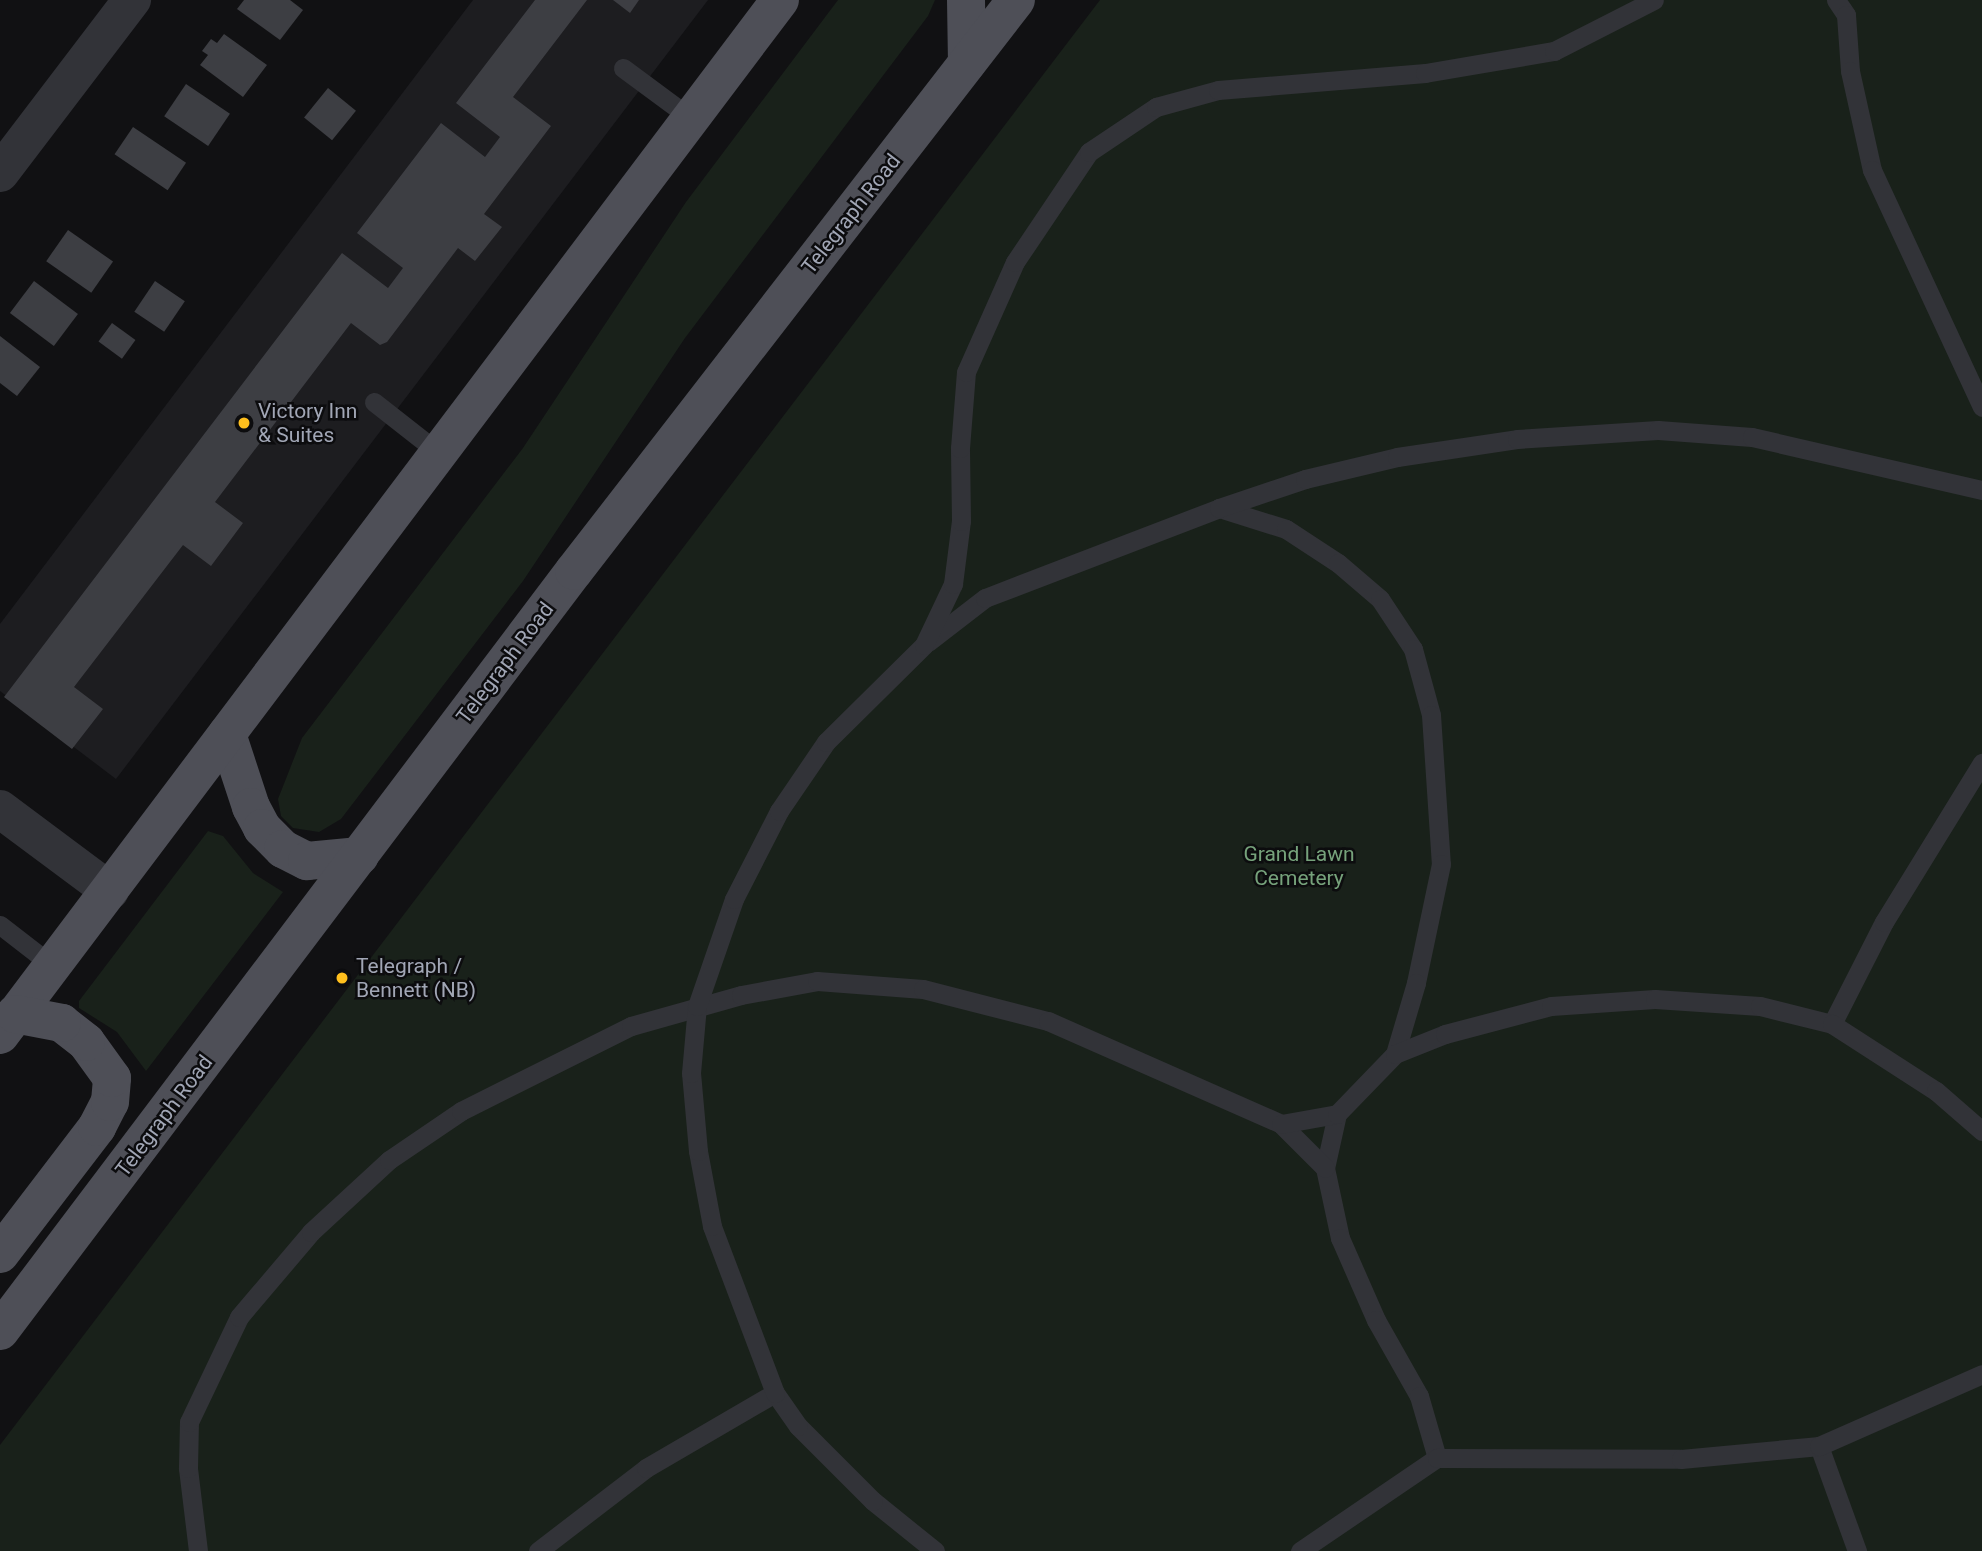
<!DOCTYPE html>
<style>
body{margin:0}
#map{position:relative;width:1982px;height:1551px;overflow:hidden;background:#111113;font-family:Roboto,sans-serif}
div>[style]{position:absolute}
[style*='--x']{left:calc(var(--x)*1px);top:calc(var(--y)*1px);width:calc(var(--w)*1px);rotate:calc(var(--a)*1deg)}
.built>*{inset:0;background:#1d1d20}
.green>*{inset:0;background:#19211a}
.building>*{inset:0;background:#3d3e43;transform-origin:0 0}
.lane>*{height:19px;margin:-9.5px;padding:0 9.5px;transform-origin:9.5px;border-radius:9.5px;background:#323338}
.street>*{height:38px;margin:-19px;padding:0 19px;transform-origin:19px;border-radius:19px;background:#323338}
.primary>*{height:38px;margin:-19px;padding:0 19px;transform-origin:19px;border-radius:19px;background:#4e4f57}
.dots>*{width:19px;height:19px;translate:-50% -50%;box-sizing:border-box;border:4px solid #0c0c0e;border-radius:50%}
span{translate:-50% -50%;white-space:nowrap;text-align:center;line-height:1.15;-webkit-text-stroke:5px #0c0c0e;paint-order:stroke}
.street-label{font-size:21px;color:#a1a6b5}
.poi-label{font-size:21px;color:#a1a6b5}
.left{translate:0 -50%;text-align:left}
.park-label{font-size:21px;color:#76a27b}
</style>
<div id="map">
<div class="built">
<i style="clip-path:polygon(473px 0,708px 0,116px 779px,0 691px,0 624px)"></i>
</div>
<div class="green">
<i style="clip-path:polygon(838px 0,935px 0,928px 16px,685px 338px,523px 581px,341px 819px,319px 832px,293px 828px,281px 816px,278px 799px,302px 738px,523px 448px,686px 202px)"></i>
<i style="clip-path:polygon(1100px 0,1982px 0,1982px 1551px,0 1551px,0 1445px)"></i>
<i style="clip-path:polygon(208px 831px,223px 836px,253px 873px,283px 892px,146px 1071px,117px 1032px,79px 1008px,79px 1001px)"></i>
</div>
<div class="building">
<i style="clip-path:polygon(244px 0,290px 0,303px 10px,280px 40px,237px 9px)"></i>
<i style="clip-path:polygon(535px 0,587px 0,513px 97px,551px 126px,484px 214px,502px 227px,475px 261px,458px 248px,387px 342px,380px 345px,351px 323px,215px 502px,243px 523px,211px 566px,183px 545px,74px 687px,103px 709px,72px 749px,4px 697px,342px 253px,388px 288px,403px 268px,357px 233px,441px 123px,485px 157px,500px 137px,456px 103px)"></i>
<i style="clip-path:polygon(613px 0,639px 0,630px 13px)"></i>
<i style="clip-path:polygon(224px 34px,267px 65px,243px 97px,200px 65px,208px 55px,202px 51px,211px 39px,217px 43px)"></i>
<i style="left:186px;top:84px;width:53px;height:39px;rotate:34deg"></i>
<i style="left:328px;top:88px;width:36px;height:38px;rotate:39deg"></i>
<i style="left:133px;top:127px;width:64px;height:33px;rotate:34deg"></i>
<i style="left:68px;top:230px;width:55px;height:38px;rotate:35deg"></i>
<i style="left:34px;top:281px;width:55px;height:40px;rotate:37deg"></i>
<i style="left:155px;top:281px;width:36px;height:37px;rotate:34deg"></i>
<i style="left:112px;top:323px;width:29px;height:23px;rotate:36deg"></i>
<i style="clip-path:polygon(0 336px,40px 367px,17px 396px,0 383px)"></i>
</div>
<div class="lane">
<i style="--x:1836;--y:0;--w:18;--a:56"></i>
<i style="--x:1846;--y:15;--w:56;--a:85.9"></i>
<i style="--x:1850;--y:71;--w:101;--a:77.5"></i>
<i style="--x:1872;--y:170;--w:261;--a:65.1"></i>
<i style="--x:623;--y:68;--w:86;--a:36.5"></i>
<i style="--x:374;--y:402;--w:83;--a:38.1"></i>
<i style="--x:1219;--y:508;--w:70;--a:17.4"></i>
<i style="--x:1286;--y:529;--w:62;--a:33.2"></i>
<i style="--x:1338;--y:563;--w:55;--a:40.6"></i>
<i style="--x:1380;--y:599;--w:60;--a:56.6"></i>
<i style="--x:1413;--y:649;--w:68;--a:74.7"></i>
<i style="--x:1431;--y:715;--w:149;--a:86.2"></i>
<i style="--x:1441;--y:864;--w:122;--a:101.9"></i>
<i style="--x:1416;--y:983;--w:74;--a:106.5"></i>
<i style="--x:928;--y:642;--w:72;--a:-37.7"></i>
<i style="--x:985;--y:598;--w:251;--a:-21"></i>
<i style="--x:1219;--y:508;--w:91;--a:-18.6"></i>
<i style="--x:1305;--y:479;--w:95;--a:-13.4"></i>
<i style="--x:1397;--y:457;--w:121;--a:-8.5"></i>
<i style="--x:1517;--y:439;--w:141;--a:-3.7"></i>
<i style="--x:1658;--y:430;--w:94;--a:4.3"></i>
<i style="--x:1752;--y:437;--w:236;--a:13"></i>
<i style="--x:0;--y:925;--w:67;--a:37.7"></i>
<i style="--x:1832;--y:1024;--w:114;--a:-63"></i>
<i style="--x:1884;--y:922;--w:187;--a:-58.4"></i>
<i style="--x:1337;--y:1114;--w:55;--a:102.5"></i>
<i style="--x:1325;--y:1168;--w:72;--a:77.9"></i>
<i style="--x:1340;--y:1238;--w:90;--a:66.3"></i>
<i style="--x:1376;--y:1320;--w:87;--a:60.5"></i>
<i style="--x:1419;--y:1396;--w:65;--a:73.8"></i>
<i style="--x:1281;--y:1124;--w:62;--a:45"></i>
<i style="--x:1819;--y:1446;--w:112;--a:70.1"></i>
<i style="--x:198;--y:1551;--w:84;--a:-96.9"></i>
<i style="--x:188;--y:1468;--w:46;--a:-88.8"></i>
<i style="--x:189;--y:1422;--w:116;--a:-64.5"></i>
<i style="--x:239;--y:1317;--w:111;--a:-49.7"></i>
<i style="--x:311;--y:1232;--w:106;--a:-42.7"></i>
<i style="--x:389;--y:1160;--w:87;--a:-34.2"></i>
<i style="--x:461;--y:1111;--w:190;--a:-26.6"></i>
<i style="--x:631;--y:1026;--w:114;--a:-15.7"></i>
<i style="--x:741;--y:995;--w:77;--a:-10.4"></i>
<i style="--x:817;--y:981;--w:106;--a:4.3"></i>
<i style="--x:923;--y:989;--w:129;--a:14.4"></i>
<i style="--x:1048;--y:1021;--w:255;--a:23.8"></i>
<i style="--x:1281;--y:1124;--w:57;--a:-10.1"></i>
<i style="--x:1337;--y:1114;--w:83;--a:-46"></i>
<i style="--x:1395;--y:1054;--w:54;--a:-21.8"></i>
<i style="--x:1445;--y:1034;--w:110;--a:-14.8"></i>
<i style="--x:1551;--y:1006;--w:104;--a:-3.9"></i>
<i style="--x:1655;--y:999;--w:105;--a:3.8"></i>
<i style="--x:1760;--y:1006;--w:74;--a:14"></i>
<i style="--x:1832;--y:1024;--w:124;--a:32.8"></i>
<i style="--x:1936;--y:1091;--w:61;--a:41"></i>
<i style="--x:538;--y:1551;--w:136;--a:-37.5"></i>
<i style="--x:646;--y:1468;--w:149;--a:-30.2"></i>
<i style="--x:935;--y:1551;--w:80;--a:-141.1"></i>
<i style="--x:873;--y:1501;--w:106;--a:-135"></i>
<i style="--x:798;--y:1426;--w:40;--a:-124.9"></i>
<i style="--x:775;--y:1393;--w:178;--a:-110.7"></i>
<i style="--x:712;--y:1226;--w:76;--a:-100.6"></i>
<i style="--x:698;--y:1151;--w:78;--a:-95.1"></i>
<i style="--x:691;--y:1073;--w:67;--a:-84.9"></i>
<i style="--x:697;--y:1006;--w:113;--a:-70.9"></i>
<i style="--x:734;--y:899;--w:99;--a:-62.9"></i>
<i style="--x:779;--y:811;--w:83;--a:-55.7"></i>
<i style="--x:826;--y:742;--w:138;--a:-44.7"></i>
<i style="--x:924;--y:645;--w:68;--a:-64.6"></i>
<i style="--x:953;--y:584;--w:64;--a:-82.8"></i>
<i style="--x:961;--y:521;--w:73;--a:-90.8"></i>
<i style="--x:960;--y:448;--w:76;--a:-85.5"></i>
<i style="--x:966;--y:372;--w:120;--a:-66"></i>
<i style="--x:1015;--y:262;--w:133;--a:-56.1"></i>
<i style="--x:1089;--y:152;--w:81;--a:-33.9"></i>
<i style="--x:1156;--y:107;--w:64;--a:-15.3"></i>
<i style="--x:1218;--y:90;--w:208;--a:-4.7"></i>
<i style="--x:1425;--y:73;--w:131;--a:-9.7"></i>
<i style="--x:1554;--y:51;--w:112;--a:-27"></i>
<i style="--x:1300;--y:1551;--w:166;--a:-34.2"></i>
<i style="--x:1437;--y:1458;--w:244;--a:0.2"></i>
<i style="--x:1681;--y:1459;--w:139;--a:-5.4"></i>
<i style="--x:1819;--y:1446;--w:178;--a:-23.8"></i>
</div>
<div class="street">
<i style="--x:0;--y:173;--w:218;--a:-52.7"></i>
<i style="--x:0;--y:809;--w:137;--a:36.7"></i>
</div>
<div class="primary">
<i style="--x:966;--y:0;--w:63;--a:89.1"></i>
<i style="--x:227;--y:734;--w:77;--a:71.8"></i>
<i style="--x:251;--y:807;--w:24;--a:62"></i>
<i style="--x:262;--y:828;--w:30;--a:45"></i>
<i style="--x:283;--y:849;--w:27;--a:27"></i>
<i style="--x:307;--y:861;--w:53;--a:-5.4"></i>
<i style="--x:0;--y:1035;--w:1296;--a:-53"></i>
<i style="--x:0;--y:1254;--w:160;--a:-52.6"></i>
<i style="--x:97;--y:1127;--w:28;--a:-63"></i>
<i style="--x:110;--y:1102;--w:24;--a:-85"></i>
<i style="--x:112;--y:1078;--w:44;--a:-125.8"></i>
<i style="--x:86;--y:1042;--w:31;--a:-142"></i>
<i style="--x:62;--y:1023;--w:48;--a:-169.2"></i>
<i style="--x:0;--y:1331;--w:952;--a:-52.94"></i>
<i style="--x:574;--y:571;--w:722;--a:-52.26"></i>
</div>
<div class="dots">
<i style="left:244px;top:423px;background:#ffbf1d"></i>
<i style="left:342px;top:978px;background:#ffbf1d"></i>
</div>
<div class="street-label">
<span style="left:851px;top:214px;rotate:-52deg">Telegraph Road</span>
<span style="left:505px;top:663px;rotate:-53deg">Telegraph Road</span>
<span style="left:164px;top:1116px;rotate:-53deg">Telegraph Road</span>
</div>
<div class="poi-label">
<span class="left" style="left:258px;top:423px">Victory Inn<br>&amp; Suites</span>
<span class="left" style="left:356px;top:978px">Telegraph /<br>Bennett (NB)</span>
</div>
<div class="park-label">
<span style="left:1299px;top:866px">Grand Lawn<br>Cemetery</span>
</div>
</div>
